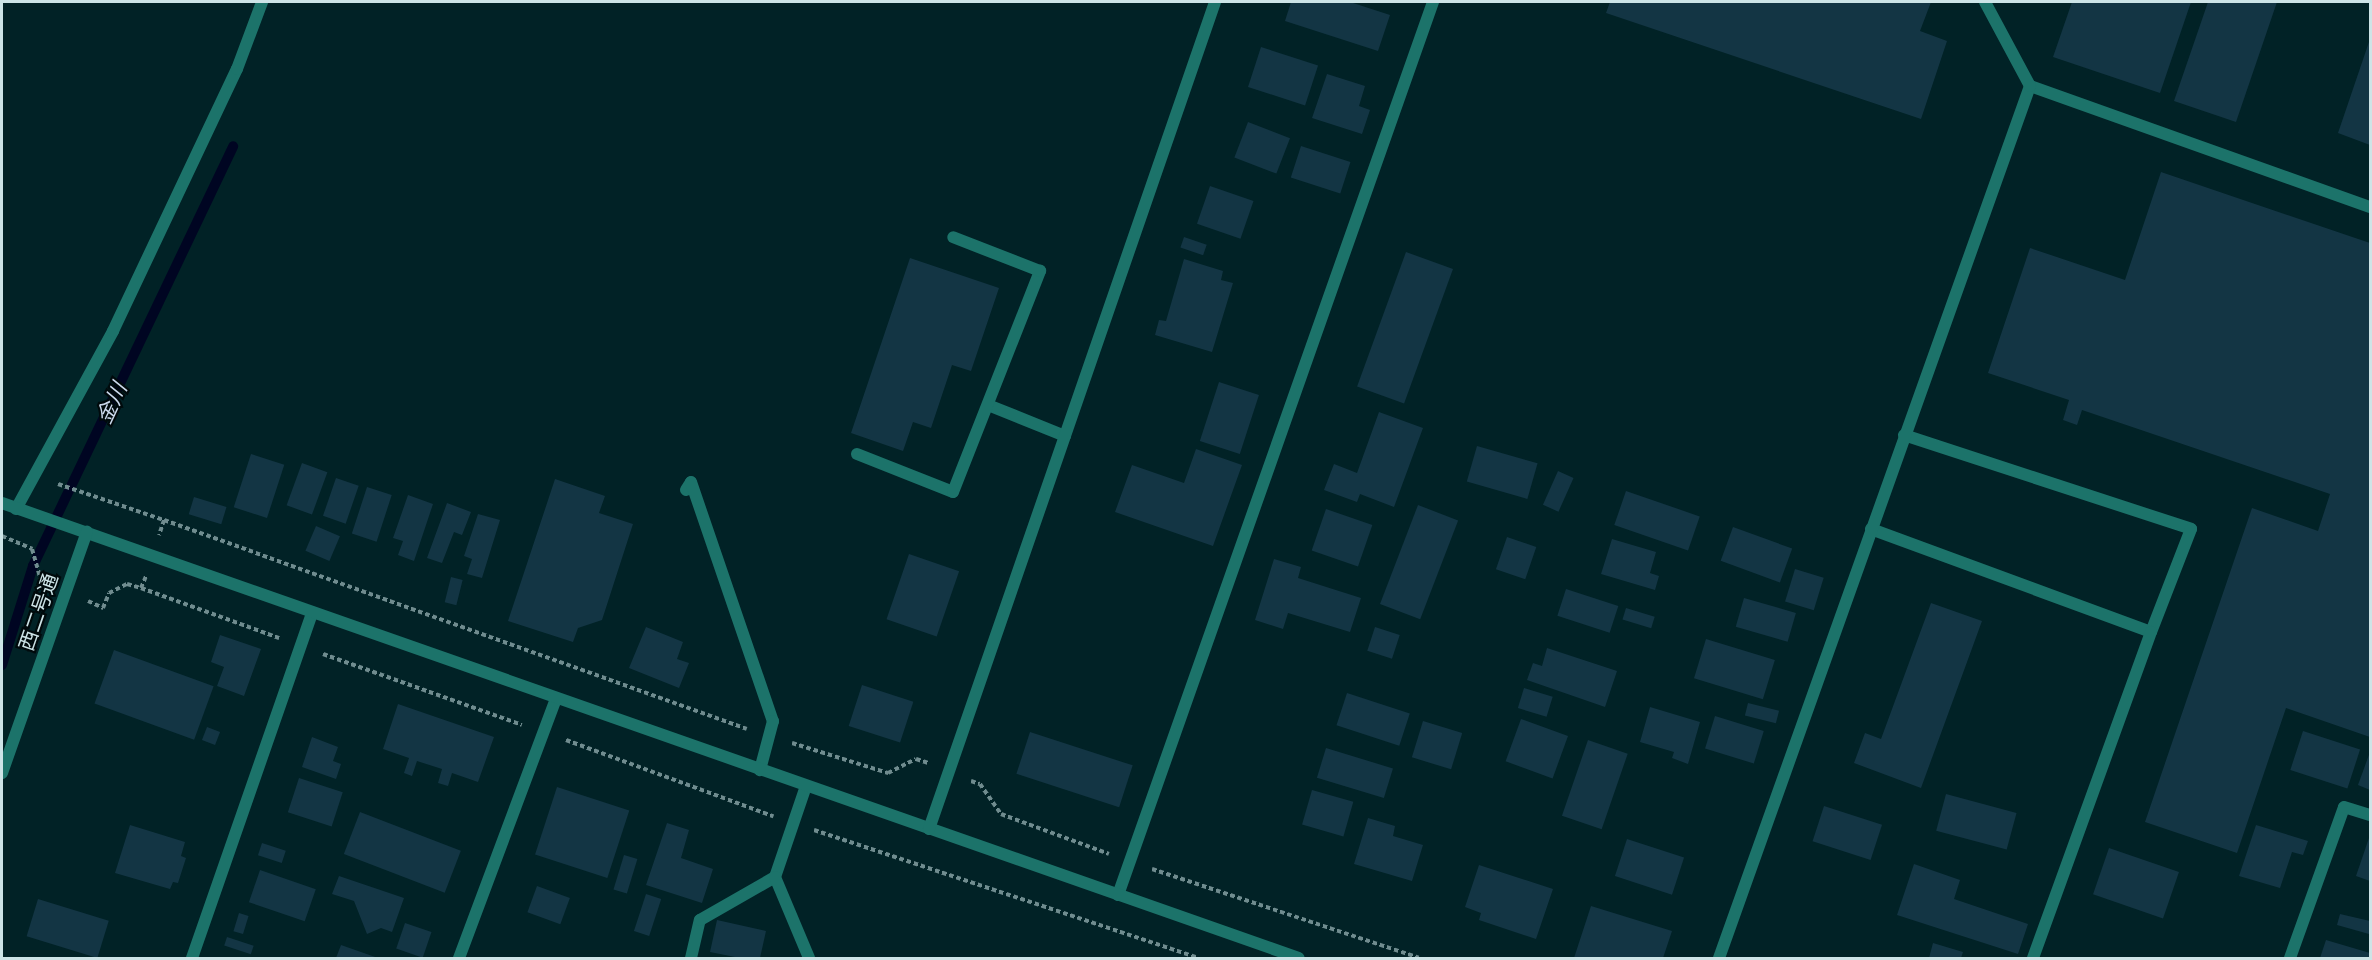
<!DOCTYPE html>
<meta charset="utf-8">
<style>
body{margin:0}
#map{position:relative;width:2372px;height:960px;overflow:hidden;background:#012226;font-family:Lato,"Noto Sans JP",sans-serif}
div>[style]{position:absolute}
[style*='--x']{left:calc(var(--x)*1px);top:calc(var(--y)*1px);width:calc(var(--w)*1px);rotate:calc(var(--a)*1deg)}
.stream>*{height:10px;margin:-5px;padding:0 5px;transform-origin:5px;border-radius:5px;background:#000522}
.building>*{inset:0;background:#133544;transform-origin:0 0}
.path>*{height:4px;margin-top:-2px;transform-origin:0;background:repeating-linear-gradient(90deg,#708c8f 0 4.5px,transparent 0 7.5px)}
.service>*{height:12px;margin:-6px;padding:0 6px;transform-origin:6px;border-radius:6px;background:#1c736a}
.minor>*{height:12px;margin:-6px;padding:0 6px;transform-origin:6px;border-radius:6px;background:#1c736a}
.tertiary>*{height:12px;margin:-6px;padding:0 6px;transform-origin:6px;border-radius:6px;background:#1c736a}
span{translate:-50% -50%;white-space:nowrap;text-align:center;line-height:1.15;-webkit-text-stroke:4.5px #000a0c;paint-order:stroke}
.street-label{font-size:20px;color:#cde4e7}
.water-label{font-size:21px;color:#cbdaec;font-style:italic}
.frame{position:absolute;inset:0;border:3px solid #cde4e7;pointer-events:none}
</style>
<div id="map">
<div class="stream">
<i style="--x:2;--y:665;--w:104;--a:-72.6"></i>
<i style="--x:33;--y:566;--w:465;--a:-64.5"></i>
</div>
<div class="building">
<i style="clip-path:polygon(1291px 2px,1350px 2px,1390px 15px,1378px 51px,1285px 21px)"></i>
<i style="clip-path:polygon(1610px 2px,1931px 2px,1920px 31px,1947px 41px,1921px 119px,1606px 13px)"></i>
<i style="clip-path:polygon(2072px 2px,2191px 2px,2160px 93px,2053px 57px)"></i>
<i style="clip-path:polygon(2208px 2px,2277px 2px,2236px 122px,2174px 101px)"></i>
<i style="clip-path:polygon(2370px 39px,2370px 145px,2338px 133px)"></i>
<i style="left:1261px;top:47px;width:60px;height:42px;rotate:18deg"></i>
<i style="clip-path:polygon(1327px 74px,1365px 86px,1359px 106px,1370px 110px,1362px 134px,1312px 118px)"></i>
<i style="left:1248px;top:122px;width:45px;height:38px;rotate:21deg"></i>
<i style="left:1301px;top:146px;width:52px;height:33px;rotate:18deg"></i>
<i style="clip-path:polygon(2161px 172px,2370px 243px,2370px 737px,2286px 708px,2237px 853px,2145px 822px,2252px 508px,2318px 531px,2330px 494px,2082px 410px,2077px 425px,2063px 420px,2069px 400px,1988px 373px,2030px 248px,2125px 280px)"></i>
<i style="left:1210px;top:186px;width:46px;height:40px;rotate:19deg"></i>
<i style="left:1184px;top:237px;width:24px;height:11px;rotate:19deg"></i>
<i style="left:1406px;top:252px;width:50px;height:143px;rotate:20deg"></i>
<i style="clip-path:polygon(910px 258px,999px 288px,971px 371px,952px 365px,931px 428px,913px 422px,903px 451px,851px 433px)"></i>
<i style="clip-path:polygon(1184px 259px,1223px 271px,1221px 280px,1233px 283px,1212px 352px,1155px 335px,1159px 320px,1166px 321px)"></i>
<i style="left:1219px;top:382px;width:42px;height:62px;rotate:18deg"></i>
<i style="clip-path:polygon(1379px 412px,1423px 428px,1394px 507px,1360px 494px,1357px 502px,1324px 490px,1334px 464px,1357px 473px)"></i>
<i style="left:1477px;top:446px;width:63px;height:37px;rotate:16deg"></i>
<i style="clip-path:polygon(1196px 449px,1242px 465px,1213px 546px,1115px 512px,1132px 465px,1184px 483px)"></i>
<i style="left:251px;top:454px;width:35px;height:56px;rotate:18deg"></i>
<i style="left:302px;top:463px;width:27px;height:45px;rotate:20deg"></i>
<i style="left:1558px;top:471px;width:17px;height:37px;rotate:24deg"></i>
<i style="left:336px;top:478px;width:24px;height:40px;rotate:19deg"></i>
<i style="clip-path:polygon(555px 479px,605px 496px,599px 513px,633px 524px,602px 620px,578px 628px,573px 642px,508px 621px)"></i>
<i style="left:367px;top:487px;width:26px;height:49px;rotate:18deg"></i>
<i style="left:1626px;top:491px;width:78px;height:36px;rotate:19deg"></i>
<i style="clip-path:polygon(408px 495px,433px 504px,414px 561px,398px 555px,403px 541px,393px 538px)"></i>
<i style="left:194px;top:497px;width:34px;height:18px;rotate:17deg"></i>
<i style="clip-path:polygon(447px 503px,471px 512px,462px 535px,454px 532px,442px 563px,427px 558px)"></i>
<i style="left:1418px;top:505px;width:43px;height:106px;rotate:21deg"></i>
<i style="left:1326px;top:509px;width:49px;height:44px;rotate:19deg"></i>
<i style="clip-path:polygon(478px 514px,500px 520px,482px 578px,467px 574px,472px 559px,464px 556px)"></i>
<i style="left:316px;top:526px;width:26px;height:27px;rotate:23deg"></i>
<i style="left:1733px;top:527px;width:63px;height:36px;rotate:20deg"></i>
<i style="left:1507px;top:537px;width:31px;height:34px;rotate:19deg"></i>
<i style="clip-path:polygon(1612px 539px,1656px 552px,1650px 573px,1659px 576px,1655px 590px,1601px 574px)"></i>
<i style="left:909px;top:554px;width:53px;height:69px;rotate:19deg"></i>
<i style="clip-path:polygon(1274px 559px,1301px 567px,1298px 578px,1361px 598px,1350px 632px,1288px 613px,1283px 629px,1255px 620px)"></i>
<i style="left:1795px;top:569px;width:30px;height:34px;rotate:17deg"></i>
<i style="left:451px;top:577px;width:12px;height:26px;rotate:14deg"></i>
<i style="left:1566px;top:589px;width:55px;height:28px;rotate:18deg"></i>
<i style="left:1744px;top:598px;width:54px;height:30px;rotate:16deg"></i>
<i style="clip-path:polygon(1931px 603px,1982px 621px,1921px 788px,1854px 763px,1865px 733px,1881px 739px)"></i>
<i style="left:1626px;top:608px;width:30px;height:12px;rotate:17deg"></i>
<i style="clip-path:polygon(646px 627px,683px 642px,677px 659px,689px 663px,679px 688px,629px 668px)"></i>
<i style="left:1375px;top:627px;width:26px;height:25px;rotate:18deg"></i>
<i style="clip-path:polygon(220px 635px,261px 649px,244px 696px,217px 686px,224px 667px,211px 662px)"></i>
<i style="left:1706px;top:639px;width:72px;height:41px;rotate:17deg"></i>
<i style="clip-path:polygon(1547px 648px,1617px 671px,1605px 707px,1527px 680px,1533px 663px,1542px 666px)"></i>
<i style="left:114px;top:650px;width:106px;height:57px;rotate:20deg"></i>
<i style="left:862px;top:685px;width:54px;height:43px;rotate:18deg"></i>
<i style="left:1524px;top:688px;width:30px;height:21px;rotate:17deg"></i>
<i style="left:1347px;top:693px;width:66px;height:34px;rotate:18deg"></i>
<i style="left:1748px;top:703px;width:32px;height:13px;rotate:14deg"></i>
<i style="clip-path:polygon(398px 704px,494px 737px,478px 782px,452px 773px,448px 786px,438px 783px,442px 769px,417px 761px,412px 776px,404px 773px,409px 758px,383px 749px)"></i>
<i style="clip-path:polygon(1650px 707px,1700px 722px,1688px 764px,1672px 758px,1674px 752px,1640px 742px)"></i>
<i style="left:1715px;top:716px;width:51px;height:34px;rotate:17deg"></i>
<i style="left:1521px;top:719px;width:50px;height:45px;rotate:20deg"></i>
<i style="left:1423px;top:721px;width:41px;height:38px;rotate:17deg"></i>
<i style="left:207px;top:727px;width:14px;height:14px;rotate:21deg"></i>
<i style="left:2303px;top:731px;width:60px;height:41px;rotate:18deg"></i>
<i style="left:1030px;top:732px;width:108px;height:44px;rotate:18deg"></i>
<i style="clip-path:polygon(312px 737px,338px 747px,333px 761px,341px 764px,336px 779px,302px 767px)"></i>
<i style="left:1588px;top:740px;width:42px;height:80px;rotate:19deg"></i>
<i style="left:1326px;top:748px;width:70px;height:31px;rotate:17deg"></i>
<i style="clip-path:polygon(2370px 752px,2370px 790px,2358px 785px)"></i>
<i style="left:299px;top:778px;width:46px;height:36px;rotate:18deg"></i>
<i style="left:557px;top:787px;width:76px;height:71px;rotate:18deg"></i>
<i style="left:1312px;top:790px;width:43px;height:36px;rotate:16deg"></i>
<i style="left:1946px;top:794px;width:73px;height:38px;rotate:15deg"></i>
<i style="left:1824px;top:806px;width:61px;height:37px;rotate:18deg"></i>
<i style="left:360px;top:812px;width:108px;height:45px;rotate:21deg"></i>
<i style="clip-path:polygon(1368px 818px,1395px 826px,1393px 836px,1423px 845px,1412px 881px,1354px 864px)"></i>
<i style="clip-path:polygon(667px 823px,689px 830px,681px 858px,713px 869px,702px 903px,646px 885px)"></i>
<i style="clip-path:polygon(130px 825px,185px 842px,181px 856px,186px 858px,178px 883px,173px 882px,170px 889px,115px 873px)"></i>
<i style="clip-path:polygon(2256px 825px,2308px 841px,2303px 855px,2292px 852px,2280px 888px,2239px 876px)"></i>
<i style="clip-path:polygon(2370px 835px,2370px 881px,2356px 876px)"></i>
<i style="left:1627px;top:839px;width:60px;height:39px;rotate:18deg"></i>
<i style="left:262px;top:843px;width:25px;height:13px;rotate:18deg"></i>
<i style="left:2109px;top:848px;width:74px;height:49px;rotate:19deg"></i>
<i style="left:624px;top:855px;width:14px;height:36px;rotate:17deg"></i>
<i style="clip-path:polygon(1914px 864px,1960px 880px,1954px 899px,2028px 924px,2018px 954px,1897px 915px)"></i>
<i style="clip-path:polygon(1479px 865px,1553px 889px,1536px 939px,1479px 920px,1481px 913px,1465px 907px)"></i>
<i style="left:260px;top:870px;width:59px;height:34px;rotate:19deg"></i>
<i style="clip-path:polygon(339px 876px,404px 898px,392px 932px,381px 928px,367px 934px,354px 901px,332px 894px)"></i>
<i style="left:537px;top:886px;width:35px;height:28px;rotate:20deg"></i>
<i style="left:646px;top:894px;width:16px;height:39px;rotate:18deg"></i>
<i style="left:38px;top:899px;width:74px;height:39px;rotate:17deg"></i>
<i style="clip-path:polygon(1591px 906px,1672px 931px,1663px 958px,1574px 958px)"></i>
<i style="left:239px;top:913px;width:10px;height:19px;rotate:17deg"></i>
<i style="clip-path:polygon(2340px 914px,2370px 921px,2369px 934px,2337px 925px)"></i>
<i style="clip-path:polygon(717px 920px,766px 931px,760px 958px,740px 958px,710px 952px)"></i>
<i style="left:405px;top:923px;width:28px;height:27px;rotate:19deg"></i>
<i style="left:227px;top:937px;width:28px;height:9px;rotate:18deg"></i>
<i style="clip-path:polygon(2326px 940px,2370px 953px,2370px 958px,2320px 958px)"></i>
<i style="clip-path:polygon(1933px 943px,1963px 952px,1961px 958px,1929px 958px)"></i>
<i style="clip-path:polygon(341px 945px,378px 958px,336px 958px)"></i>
</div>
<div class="path">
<i style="--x:58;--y:484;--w:112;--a:18.8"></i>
<i style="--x:164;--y:520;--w:16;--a:108"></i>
<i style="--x:164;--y:520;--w:619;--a:19.72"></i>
<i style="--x:2;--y:536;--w:33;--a:23"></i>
<i style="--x:32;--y:549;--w:35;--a:74"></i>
<i style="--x:141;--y:588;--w:147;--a:19.9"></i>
<i style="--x:88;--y:601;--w:17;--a:25"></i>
<i style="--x:103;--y:608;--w:16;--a:-68"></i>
<i style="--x:109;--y:593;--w:20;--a:-27"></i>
<i style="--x:127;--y:584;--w:15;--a:16"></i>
<i style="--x:141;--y:588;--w:13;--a:-67"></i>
<i style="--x:323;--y:654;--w:211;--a:19.6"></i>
<i style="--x:566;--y:740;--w:221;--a:20.2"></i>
<i style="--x:792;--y:743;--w:101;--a:17.4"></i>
<i style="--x:888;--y:773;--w:31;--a:-27"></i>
<i style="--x:916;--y:759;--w:13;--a:18"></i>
<i style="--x:971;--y:781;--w:9;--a:18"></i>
<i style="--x:980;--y:784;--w:37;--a:55"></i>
<i style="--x:1001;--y:814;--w:115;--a:20.3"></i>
<i style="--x:814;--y:830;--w:405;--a:18.4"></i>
<i style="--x:1152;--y:869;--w:281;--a:18.4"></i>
</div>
<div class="service">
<i style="--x:2030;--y:86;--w:361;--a:19.6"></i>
<i style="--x:988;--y:405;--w:83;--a:21.9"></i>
<i style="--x:1904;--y:435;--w:302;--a:18.1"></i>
<i style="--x:2191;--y:529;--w:110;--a:111.2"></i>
<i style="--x:857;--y:454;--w:103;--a:21.6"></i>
<i style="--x:953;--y:492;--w:238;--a:-68.5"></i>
<i style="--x:1040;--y:271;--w:93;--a:-158.7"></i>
<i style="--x:686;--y:490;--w:9;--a:-58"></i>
<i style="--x:691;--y:482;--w:253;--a:71.1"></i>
<i style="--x:773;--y:721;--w:51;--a:104.9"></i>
<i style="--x:16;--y:509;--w:203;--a:-61.4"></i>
<i style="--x:113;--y:331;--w:290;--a:-64.7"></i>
<i style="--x:237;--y:69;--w:72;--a:-69.5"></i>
<i style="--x:1871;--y:529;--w:298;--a:20.2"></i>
<i style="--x:2151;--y:632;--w:347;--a:109.9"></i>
<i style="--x:1118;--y:895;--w:947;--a:-70.57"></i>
<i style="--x:691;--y:958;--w:39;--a:-77"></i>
<i style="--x:700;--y:920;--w:86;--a:-29.8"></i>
<i style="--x:2290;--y:958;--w:160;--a:-70.3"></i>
<i style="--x:2344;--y:807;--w:27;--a:17"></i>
</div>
<div class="minor">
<i style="--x:806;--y:786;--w:96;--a:108.8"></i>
<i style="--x:775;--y:877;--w:88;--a:67.2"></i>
<i style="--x:192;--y:958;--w:365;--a:-70.8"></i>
<i style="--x:459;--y:958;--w:277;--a:-69.5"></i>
<i style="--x:1719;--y:958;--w:926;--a:-70.37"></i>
<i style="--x:2030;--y:86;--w:95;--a:-118.2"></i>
</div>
<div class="tertiary">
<i style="--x:2;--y:503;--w:1374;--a:19.33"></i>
<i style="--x:2;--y:773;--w:256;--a:-70.6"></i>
<i style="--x:929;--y:829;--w:875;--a:-70.92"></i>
</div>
<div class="street-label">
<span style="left:38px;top:612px;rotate:-71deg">西二号通</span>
</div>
<div class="water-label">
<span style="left:111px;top:403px;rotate:-65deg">金川</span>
</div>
<div class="frame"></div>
</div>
